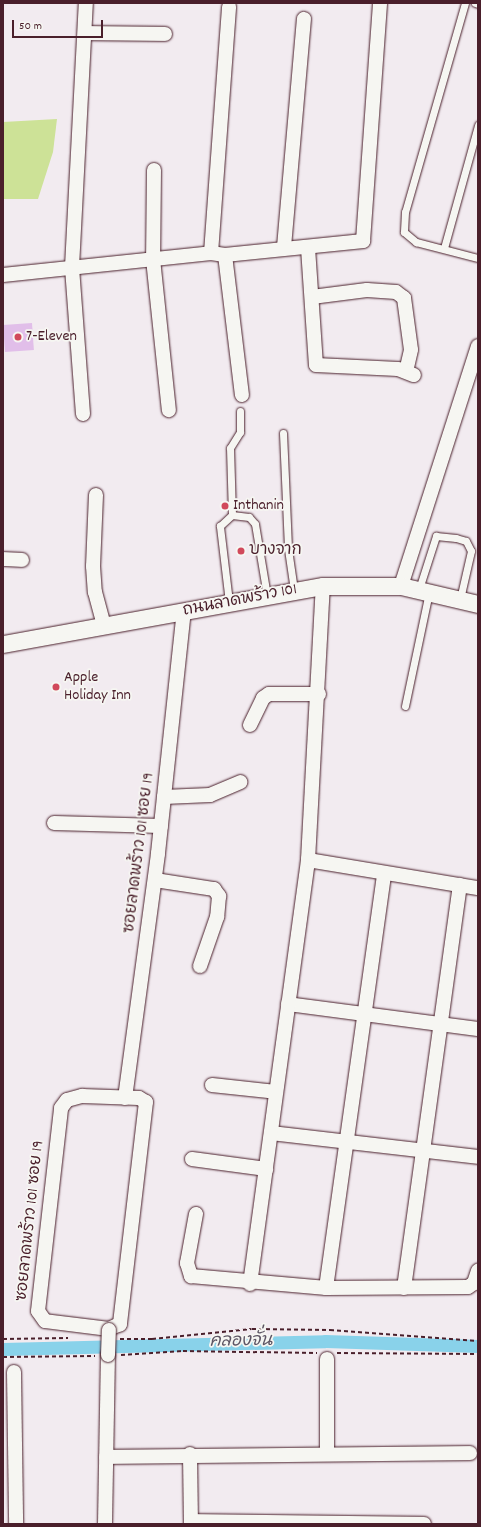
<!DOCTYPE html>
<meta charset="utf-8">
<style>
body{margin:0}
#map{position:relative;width:481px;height:1527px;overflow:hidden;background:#f2ebf0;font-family:Dekko,"Playpen Sans Thai",sans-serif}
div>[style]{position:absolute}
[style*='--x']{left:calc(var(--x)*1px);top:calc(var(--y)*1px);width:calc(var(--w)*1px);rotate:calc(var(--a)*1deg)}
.green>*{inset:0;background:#cde297}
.canal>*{height:13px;margin:-6.5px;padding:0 6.5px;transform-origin:6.5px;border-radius:6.5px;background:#89d2ea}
.building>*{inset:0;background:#e1bee9;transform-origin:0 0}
.path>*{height:2px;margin-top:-1px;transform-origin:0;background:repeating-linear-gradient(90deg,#4a1f2b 0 4px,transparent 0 7px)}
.roads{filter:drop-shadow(0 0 1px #4a1f2b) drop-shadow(0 0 1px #4a1f2b)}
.service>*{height:7px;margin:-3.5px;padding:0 3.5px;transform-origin:3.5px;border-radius:3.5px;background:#f6f6f2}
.minor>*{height:14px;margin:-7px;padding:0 7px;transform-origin:7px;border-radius:7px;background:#f6f6f2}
.tertiary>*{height:17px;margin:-8.5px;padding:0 8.5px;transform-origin:8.5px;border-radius:8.5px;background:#f6f6f2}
.bridges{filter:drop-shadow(0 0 1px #4a1f2b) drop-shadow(0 0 1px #4a1f2b)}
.minor-bridge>*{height:14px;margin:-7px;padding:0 7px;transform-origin:7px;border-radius:7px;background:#f6f6f2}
.dots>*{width:11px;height:11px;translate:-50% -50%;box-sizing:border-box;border:2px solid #f6f6f2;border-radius:50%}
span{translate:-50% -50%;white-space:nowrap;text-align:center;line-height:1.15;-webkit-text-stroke:3.5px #f6f6f2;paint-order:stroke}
.poi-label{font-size:16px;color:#4a1f2b}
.left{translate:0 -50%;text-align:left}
.street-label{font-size:16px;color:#4a1f2b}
.water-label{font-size:17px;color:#5d5564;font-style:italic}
.frame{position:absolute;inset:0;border:4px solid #4a1f2b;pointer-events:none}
.scale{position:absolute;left:12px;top:20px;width:91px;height:18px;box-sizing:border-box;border:2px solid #4a1f2b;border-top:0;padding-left:5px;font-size:12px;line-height:14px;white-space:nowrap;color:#4a1f2b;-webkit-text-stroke:3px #f6f6f2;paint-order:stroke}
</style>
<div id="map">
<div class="green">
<i style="clip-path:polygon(57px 119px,53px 152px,38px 199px,3px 199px,3px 122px)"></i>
</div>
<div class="canal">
<i style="--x:3;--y:1349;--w:322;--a:-1.4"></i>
<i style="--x:325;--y:1341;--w:153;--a:1.9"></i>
</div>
<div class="building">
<i style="left:32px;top:323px;width:27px;height:29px;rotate:86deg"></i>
</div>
<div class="path">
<i style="--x:3;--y:1339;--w:65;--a:-0.9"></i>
<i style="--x:120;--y:1339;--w:32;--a:0"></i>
<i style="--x:152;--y:1339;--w:100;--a:-5.7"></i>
<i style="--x:252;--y:1329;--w:78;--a:0.7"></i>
<i style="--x:330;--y:1330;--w:148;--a:4.3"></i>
<i style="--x:337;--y:1353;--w:141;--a:0.4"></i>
<i style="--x:121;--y:1355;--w:62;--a:-3.7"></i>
<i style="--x:183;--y:1351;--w:134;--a:0.9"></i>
<i style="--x:3;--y:1357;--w:92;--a:-0.6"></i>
</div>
<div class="roads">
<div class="service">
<i style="--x:465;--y:3;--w:217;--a:106"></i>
<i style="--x:405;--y:212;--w:20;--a:93"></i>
<i style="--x:404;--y:232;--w:16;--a:40"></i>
<i style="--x:416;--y:242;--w:64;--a:14.5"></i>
<i style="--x:475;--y:3;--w:3;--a:18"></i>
<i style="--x:444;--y:248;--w:128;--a:-74.5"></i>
<i style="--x:283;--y:433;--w:116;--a:87.5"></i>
<i style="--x:288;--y:549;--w:41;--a:81.7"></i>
<i style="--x:232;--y:515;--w:67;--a:-91.7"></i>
<i style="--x:230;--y:448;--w:19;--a:-58"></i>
<i style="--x:240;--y:432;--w:21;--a:-90"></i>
<i style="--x:419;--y:589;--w:56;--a:-72.2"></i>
<i style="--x:436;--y:536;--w:20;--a:6"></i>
<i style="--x:456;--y:538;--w:10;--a:17"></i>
<i style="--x:466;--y:541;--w:11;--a:63"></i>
<i style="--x:471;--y:551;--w:49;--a:102.9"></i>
<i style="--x:229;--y:602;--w:77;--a:-96.8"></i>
<i style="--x:220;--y:526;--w:16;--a:-43"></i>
<i style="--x:232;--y:515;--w:17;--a:7"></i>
<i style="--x:249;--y:517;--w:9;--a:49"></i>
<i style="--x:255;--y:524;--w:73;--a:80.5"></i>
<i style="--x:405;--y:706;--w:116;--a:-78.1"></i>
</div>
<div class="minor">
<i style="--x:87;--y:33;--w:78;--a:0.7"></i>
<i style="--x:154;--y:170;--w:89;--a:90.6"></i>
<i style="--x:153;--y:259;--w:152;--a:84"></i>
<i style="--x:284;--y:247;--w:229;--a:-85"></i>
<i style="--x:308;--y:248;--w:117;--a:86.1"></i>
<i style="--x:316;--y:365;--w:82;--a:2.8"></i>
<i style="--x:398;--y:369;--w:17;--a:21"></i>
<i style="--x:211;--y:253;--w:247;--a:-85.8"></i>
<i style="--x:225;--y:255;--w:141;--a:83.1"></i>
<i style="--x:3;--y:275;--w:209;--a:-6"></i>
<i style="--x:211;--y:253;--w:14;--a:8"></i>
<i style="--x:225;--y:255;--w:139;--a:-5.8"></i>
<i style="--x:363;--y:241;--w:239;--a:-85.9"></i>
<i style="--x:312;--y:297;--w:55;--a:-7.3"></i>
<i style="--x:367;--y:290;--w:29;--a:4"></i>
<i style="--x:396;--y:292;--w:10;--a:37"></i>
<i style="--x:404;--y:298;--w:52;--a:82.3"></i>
<i style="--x:411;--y:350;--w:22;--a:103"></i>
<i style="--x:83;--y:414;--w:147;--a:-94.3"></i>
<i style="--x:72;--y:267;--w:264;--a:-87"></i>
<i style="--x:96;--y:495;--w:71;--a:92.4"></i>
<i style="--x:93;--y:566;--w:26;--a:86"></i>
<i style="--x:95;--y:592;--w:35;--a:75"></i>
<i style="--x:3;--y:559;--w:19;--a:3"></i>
<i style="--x:401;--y:586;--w:252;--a:-72.2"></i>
<i style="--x:250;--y:725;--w:30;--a:-64"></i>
<i style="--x:263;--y:698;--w:7;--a:-34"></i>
<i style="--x:269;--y:694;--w:50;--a:0"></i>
<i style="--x:164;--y:797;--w:46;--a:-2.5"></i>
<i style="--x:210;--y:795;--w:33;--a:-23"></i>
<i style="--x:54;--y:823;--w:107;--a:1.6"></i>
<i style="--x:308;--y:860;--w:172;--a:9.4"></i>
<i style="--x:155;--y:880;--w:60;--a:8.7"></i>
<i style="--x:214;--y:889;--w:9;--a:54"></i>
<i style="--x:219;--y:896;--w:21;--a:95"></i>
<i style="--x:217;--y:917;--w:52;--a:109.1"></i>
<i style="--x:288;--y:1004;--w:192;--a:7.5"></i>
<i style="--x:212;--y:1085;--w:64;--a:6.2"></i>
<i style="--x:82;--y:1096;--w:57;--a:2"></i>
<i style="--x:139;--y:1098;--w:8;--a:30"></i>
<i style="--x:146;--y:1102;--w:224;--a:96.7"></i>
<i style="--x:120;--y:1324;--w:12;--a:156"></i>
<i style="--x:109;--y:1329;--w:64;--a:-172.9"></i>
<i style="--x:45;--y:1321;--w:12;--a:-125"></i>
<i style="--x:38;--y:1311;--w:204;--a:-83.5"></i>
<i style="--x:61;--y:1108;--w:10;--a:-53"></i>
<i style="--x:67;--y:1100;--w:16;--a:-15"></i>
<i style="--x:125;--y:1098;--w:247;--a:-82.3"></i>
<i style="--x:158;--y:853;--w:243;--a:-83.9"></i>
<i style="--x:271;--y:1133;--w:208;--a:6.6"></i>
<i style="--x:192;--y:1159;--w:75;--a:7.7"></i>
<i style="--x:196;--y:1214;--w:50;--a:100.4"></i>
<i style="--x:187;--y:1263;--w:14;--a:73"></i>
<i style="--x:191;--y:1276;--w:136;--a:5.1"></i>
<i style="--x:326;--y:1288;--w:142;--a:-0.4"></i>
<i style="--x:468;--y:1287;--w:7;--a:-34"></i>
<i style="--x:474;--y:1283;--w:13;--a:-72"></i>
<i style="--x:250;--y:1284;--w:428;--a:-82.2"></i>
<i style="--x:308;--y:860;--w:274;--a:-86.9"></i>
<i style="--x:326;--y:1288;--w:419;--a:-82"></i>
<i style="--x:404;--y:1288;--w:407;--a:-82.1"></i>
<i style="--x:14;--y:1372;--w:152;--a:89.2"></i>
<i style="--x:190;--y:1454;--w:70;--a:89.2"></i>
<i style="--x:327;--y:1454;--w:95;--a:-90"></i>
<i style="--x:106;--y:1457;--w:364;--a:-0.6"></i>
<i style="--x:191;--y:1521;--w:233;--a:0.7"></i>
<i style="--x:105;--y:1524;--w:169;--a:-89"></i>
</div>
<div class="tertiary">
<i style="--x:3;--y:644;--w:325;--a:-10.3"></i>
<i style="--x:323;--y:586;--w:78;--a:0"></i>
<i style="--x:401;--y:586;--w:79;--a:13.2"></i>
</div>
</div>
<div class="bridges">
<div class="minor-bridge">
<i style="--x:108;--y:1355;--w:25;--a:-88"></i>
</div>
</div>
<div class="dots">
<i style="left:18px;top:337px;background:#d1495b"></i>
<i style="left:225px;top:506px;background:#d1495b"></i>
<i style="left:241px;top:551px;background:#d1495b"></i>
<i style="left:56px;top:687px;background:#d1495b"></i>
</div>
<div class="poi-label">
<span class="left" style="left:26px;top:337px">7-Eleven</span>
<span class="left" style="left:233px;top:506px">Inthanin</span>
<span class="left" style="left:249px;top:551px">บางจาก</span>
<span class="left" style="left:64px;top:687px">Apple<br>Holiday Inn</span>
</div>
<div class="street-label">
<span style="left:240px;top:601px;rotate:-11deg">ถนนลาดพร้าว 101</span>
<span style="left:140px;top:853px;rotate:-83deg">ซอยลาดพร้าว 101 ซอย 19</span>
<span style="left:31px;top:1221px;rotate:-84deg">ซอยลาดพร้าว 101 ซอย 19</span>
</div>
<div class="water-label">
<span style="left:241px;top:1343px;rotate:-1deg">คลองจั่น</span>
</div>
<div class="frame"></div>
<div class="scale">50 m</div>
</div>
